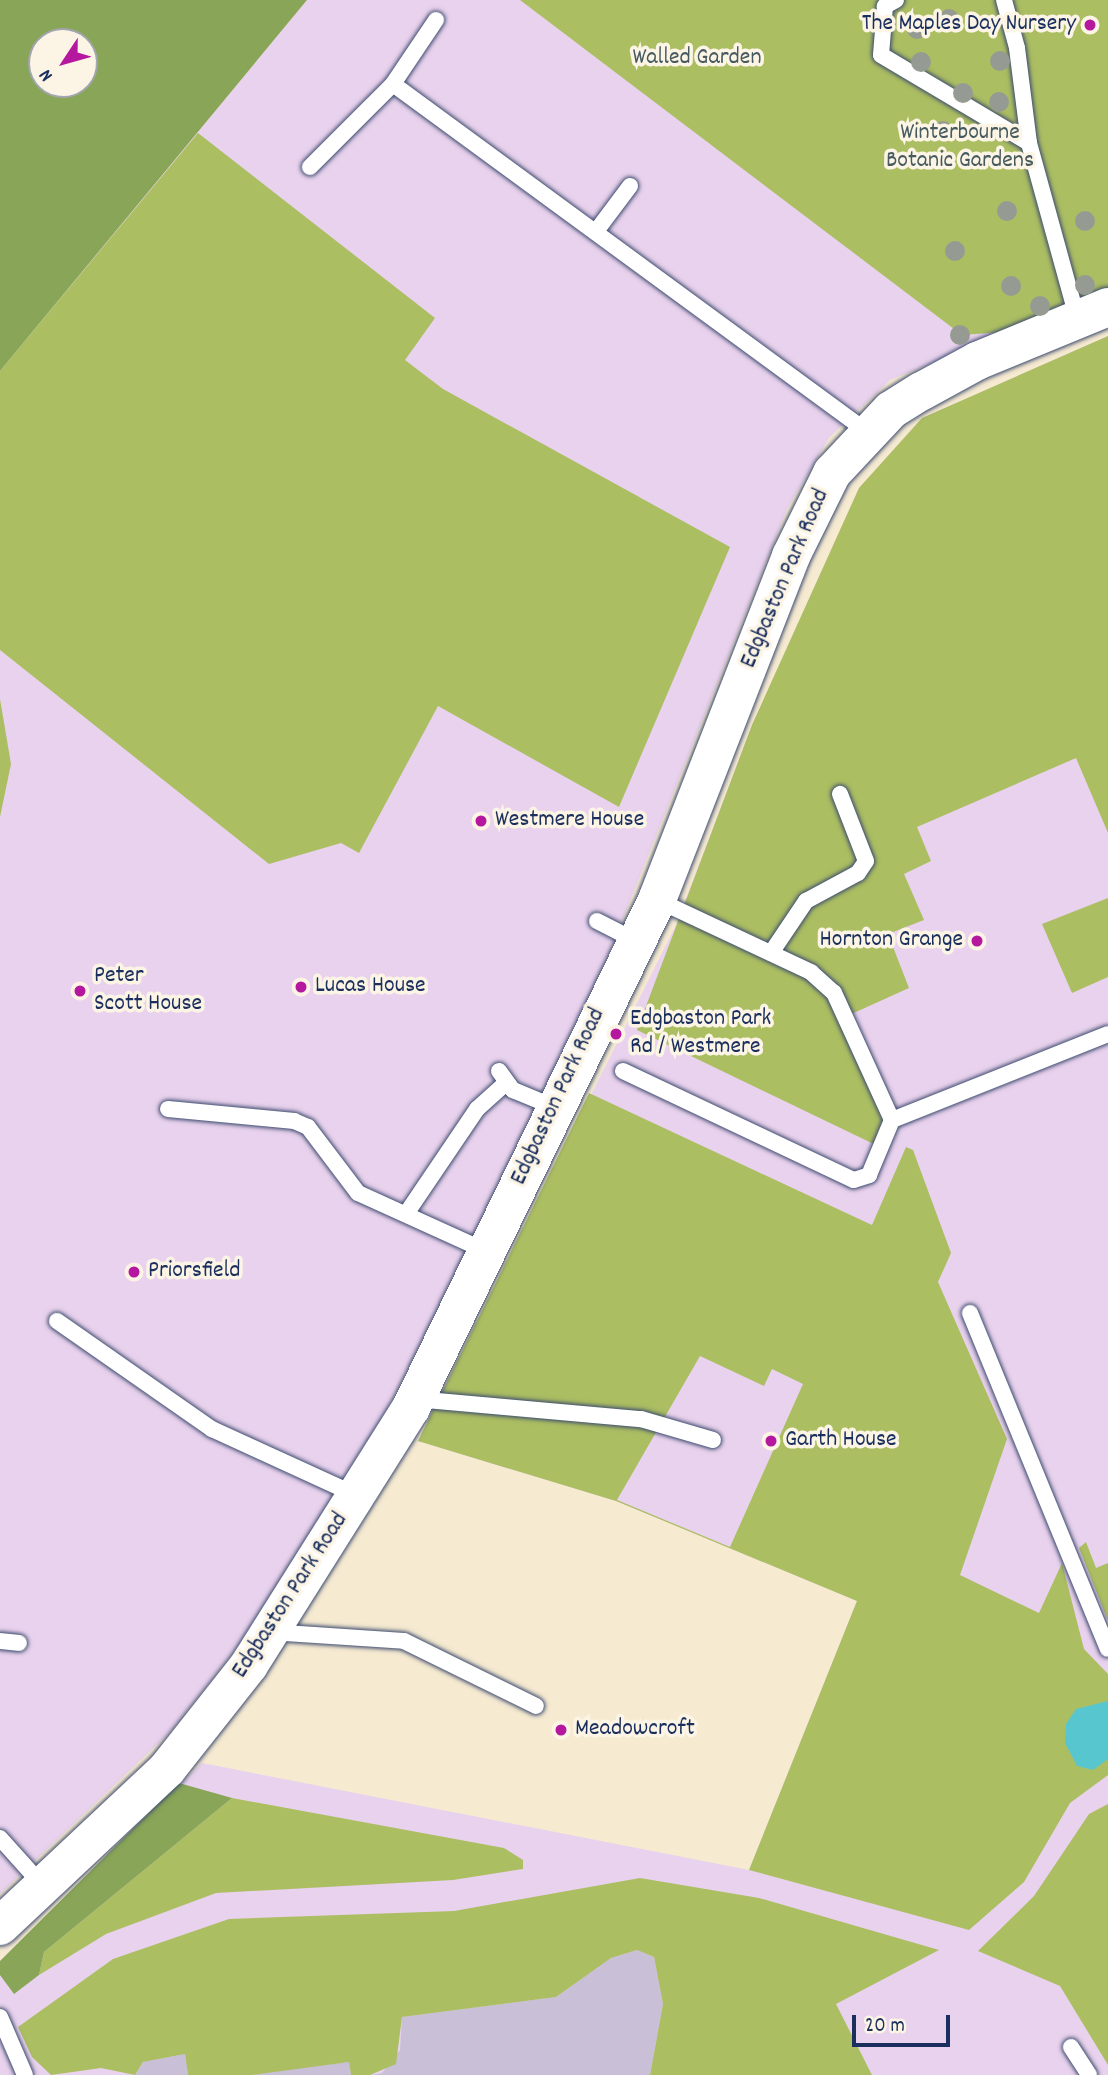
<!DOCTYPE html>
<style>
body{margin:0}
#map{position:relative;width:1108px;height:2075px;overflow:hidden;background:#f6ead1;font-family:Dekko,sans-serif}
div>[style]{position:absolute}
[style*='--x']{left:calc(var(--x)*1px);top:calc(var(--y)*1px);width:calc(var(--w)*1px);rotate:calc(var(--a)*1deg)}
.built>*{inset:0;background:#e9d2ed}
.industrial>*{inset:0;background:#c9bfd7}
.green>*{inset:0;background:#acbe62}
.forest>*{inset:0;background:#89a558}
.water>*{inset:0;background:#58c6ce}
.roads{filter:drop-shadow(0 0 2px #3c4b6f) drop-shadow(0 0 2px #3c4b6f)}
.service>*{height:16px;margin:-8px;padding:0 8px;transform-origin:8px;border-radius:8px;background:#fff}
.tertiary>*{height:38px;margin:-19px;padding:0 19px;transform-origin:19px;border-radius:19px;background:#fff}
.trees>*{width:20px;height:20px;margin:-10px;border-radius:50%;background:#959b92}
.dots>*{width:19px;height:19px;translate:-50% -50%;box-sizing:border-box;border:4px solid #fcf5e5;border-radius:50%}
span{translate:-50% -50%;white-space:nowrap;text-align:center;line-height:1.15;-webkit-text-stroke:7px #fcf5e5;paint-order:stroke}
.poi-label{font-size:24px;color:#1b2f5e}
.right{translate:-100% -50%;text-align:right}
.left{translate:0 -50%;text-align:left}
.park-label{font-size:24px;color:#465a5f}
.street-label{font-size:24px;color:#1b2f5e}
.north{position:absolute;left:28px;top:28px;width:70px;height:70px;box-sizing:border-box;background:#fcf5e5;border:2px solid #a2a6af;border-radius:50%;rotate:234deg;font-size:19px;font-weight:700;line-height:28px;text-align:center;color:#1b2f5e}
.north::after{content:'';display:block;margin:auto;width:24px;height:32px;background:#b5179e;clip-path:polygon(50% 0,100% 100%,50% 72%,0 100%)}
.scale{position:absolute;left:852px;top:2015px;width:98px;height:32px;box-sizing:border-box;border:4px solid #1b2f5e;border-top:0;padding-left:9px;font-size:21px;line-height:24px;white-space:nowrap;color:#1b2f5e;-webkit-text-stroke:5px #fcf5e5;paint-order:stroke}
</style>
<div id="map">
<div class="built">
<i style="clip-path:polygon(307px 0,1108px 0,1108px 293px,890px 380px,829px 438px,787px 509px,606px 961px,501px 1188px,374px 1435px,255px 1625px,170px 1732px,0 1894px,0 371px)"></i>
<i style="clip-path:polygon(1108px 336px,1108px 2075px,0 2075px,0 1961px,202px 1763px,749px 1870px,857px 1601px,616px 1501px,418px 1441px,676px 925px,752px 725px,859px 488px,922px 418px)"></i>
</div>
<div class="industrial">
<i style="clip-path:polygon(637px 1950px,654px 1957px,663px 2004px,650px 2075px,370px 2075px,382px 2073px,400px 2050px,402px 2017px,556px 1997px,611px 1958px)"></i>
<i style="clip-path:polygon(185px 2054px,188px 2075px,135px 2075px,143px 2062px)"></i>
<i style="clip-path:polygon(349px 2062px,351px 2075px,252px 2075px,297px 2068px)"></i>
</div>
<div class="green">
<i style="clip-path:polygon(520px 0,1108px 0,1108px 293px,1003px 332px,962px 335px)"></i>
<i style="clip-path:polygon(198px 133px,435px 318px,405px 360px,443px 389px,730px 547px,619px 807px,438px 706px,359px 853px,341px 843px,269px 864px,0 650px,0 371px)"></i>
<i style="clip-path:polygon(1108px 336px,1108px 833px,1076px 758px,917px 827px,931px 861px,904px 874px,924px 920px,888px 934px,909px 988px,847px 1016px,892px 1120px,882px 1148px,637px 1030px,752px 725px,859px 488px,922px 418px)"></i>
<i style="clip-path:polygon(0 699px,11px 764px,0 817px)"></i>
<i style="clip-path:polygon(1108px 898px,1108px 977px,1072px 993px,1042px 924px)"></i>
<i style="clip-path:polygon(evenodd,589px 1093px,872px 1225px,906px 1147px,913px 1150px,951px 1253px,938px 1282px,1007px 1439px,960px 1575px,1039px 1613px,1062px 1563px,1084px 1649px,1108px 1674px,1108px 1775px,1070px 1803px,1024px 1882px,969px 1930px,749px 1870px,857px 1601px,616px 1501px,418px 1441px,589px 1093px,700px 1356px,764px 1386px,772px 1369px,803px 1384px,730px 1547px,617px 1500px,700px 1356px)"></i>
<i style="clip-path:polygon(1086px 1542px,1096px 1568px,1108px 1563px,1108px 1621px,1079px 1548px)"></i>
<i style="clip-path:polygon(232px 1798px,504px 1848px,523px 1860px,523px 1869px,453px 1880px,216px 1893px,106px 1934px,39px 1975px,44px 1952px)"></i>
<i style="clip-path:polygon(1108px 1804px,1108px 2065px,1060px 1986px,978px 1951px,1034px 1896px,1089px 1814px)"></i>
<i style="clip-path:polygon(640px 1878px,759px 1898px,939px 1950px,836px 2004px,872px 2075px,650px 2075px,663px 2004px,654px 1957px,637px 1950px,611px 1958px,556px 1997px,402px 2017px,396px 2064px,370px 2075px,351px 2075px,349px 2062px,252px 2075px,188px 2075px,185px 2054px,143px 2062px,135px 2075px,101px 2068px,51px 2075px,32px 2057px,18px 2027px,113px 1959px,229px 1919px,454px 1911px)"></i>
</div>
<div class="forest">
<i style="clip-path:polygon(evenodd,0 0,307px 0,0 371px,0 0,84px 42px,84px 84px,42px 84px,42px 42px,84px 42px)"></i>
<i style="clip-path:polygon(179px 1783px,232px 1798px,44px 1952px,39px 1975px,14px 1994px,0 1975px,0 1961px)"></i>
</div>
<div class="water">
<i style="clip-path:polygon(1108px 1701px,1108px 1759px,1093px 1770px,1077px 1766px,1065px 1743px,1066px 1724px,1076px 1709px)"></i>
</div>
<div class="roads">
<div class="service">
<i style="--x:896;--y:0;--w:13;--a:151"></i>
<i style="--x:885;--y:6;--w:49;--a:94.7"></i>
<i style="--x:881;--y:55;--w:172;--a:30.7"></i>
<i style="--x:1004;--y:0;--w:50;--a:74.8"></i>
<i style="--x:1017;--y:48;--w:96;--a:82.8"></i>
<i style="--x:1029;--y:143;--w:180;--a:74.6"></i>
<i style="--x:436;--y:20;--w:77;--a:123.9"></i>
<i style="--x:393;--y:84;--w:590;--a:36.25"></i>
<i style="--x:310;--y:167;--w:117;--a:-45"></i>
<i style="--x:597;--y:230;--w:55;--a:-53.1"></i>
<i style="--x:597;--y:921;--w:44;--a:27.1"></i>
<i style="--x:771;--y:953;--w:63;--a:-56.1"></i>
<i style="--x:806;--y:901;--w:59;--a:-28.3"></i>
<i style="--x:858;--y:873;--w:14;--a:-56"></i>
<i style="--x:866;--y:861;--w:72;--a:-111.2"></i>
<i style="--x:499;--y:1071;--w:24;--a:54"></i>
<i style="--x:513;--y:1090;--w:44;--a:22.5"></i>
<i style="--x:623;--y:1071;--w:255;--a:25.3"></i>
<i style="--x:854;--y:1180;--w:16;--a:-18"></i>
<i style="--x:869;--y:1175;--w:60;--a:-67.3"></i>
<i style="--x:892;--y:1120;--w:140;--a:-114.5"></i>
<i style="--x:834;--y:993;--w:31;--a:-138"></i>
<i style="--x:811;--y:972;--w:170;--a:-154.9"></i>
<i style="--x:168;--y:1109;--w:127;--a:5.4"></i>
<i style="--x:294;--y:1121;--w:15;--a:23"></i>
<i style="--x:308;--y:1127;--w:83;--a:52.9"></i>
<i style="--x:358;--y:1193;--w:141;--a:24.4"></i>
<i style="--x:892;--y:1120;--w:232;--a:-21.7"></i>
<i style="--x:406;--y:1214;--w:127;--a:-55.9"></i>
<i style="--x:477;--y:1109;--w:40;--a:-42"></i>
<i style="--x:970;--y:1313;--w:363;--a:67.7"></i>
<i style="--x:57;--y:1321;--w:189;--a:34.9"></i>
<i style="--x:212;--y:1429;--w:158;--a:24.6"></i>
<i style="--x:415;--y:1399;--w:227;--a:5.1"></i>
<i style="--x:641;--y:1419;--w:75;--a:16.3"></i>
<i style="--x:270;--y:1632;--w:134;--a:3.8"></i>
<i style="--x:404;--y:1641;--w:147;--a:26.2"></i>
<i style="--x:0;--y:1641;--w:19;--a:6"></i>
<i style="--x:0;--y:1838;--w:64;--a:48.1"></i>
<i style="--x:0;--y:2017;--w:63;--a:66.7"></i>
<i style="--x:1071;--y:2047;--w:33;--a:57"></i>
</div>
<div class="tertiary">
<i style="--x:0;--y:1926;--w:229;--a:-43.2"></i>
<i style="--x:167;--y:1769;--w:132;--a:-51.7"></i>
<i style="--x:249;--y:1665;--w:304;--a:-57.8"></i>
<i style="--x:411;--y:1408;--w:564;--a:-64.16"></i>
<i style="--x:657;--y:900;--w:369;--a:-68.7"></i>
<i style="--x:791;--y:556;--w:93;--a:-63.7"></i>
<i style="--x:832;--y:473;--w:86;--a:-46.9"></i>
<i style="--x:891;--y:410;--w:36;--a:-32"></i>
<i style="--x:922;--y:391;--w:63;--a:-28.6"></i>
<i style="--x:977;--y:361;--w:142;--a:-22.4"></i>
</div>
</div>
<div class="trees">
<i style="left:949px;top:19px"></i>
<i style="left:917px;top:29px"></i>
<i style="left:1000px;top:61px"></i>
<i style="left:921px;top:62px"></i>
<i style="left:963px;top:93px"></i>
<i style="left:999px;top:102px"></i>
<i style="left:943px;top:131px"></i>
<i style="left:1007px;top:211px"></i>
<i style="left:1085px;top:221px"></i>
<i style="left:955px;top:251px"></i>
<i style="left:1085px;top:285px"></i>
<i style="left:1011px;top:286px"></i>
<i style="left:1040px;top:306px"></i>
<i style="left:960px;top:335px"></i>
</div>
<div class="dots">
<i style="left:1090px;top:25px;background:#b5179e"></i>
<i style="left:481px;top:821px;background:#b5179e"></i>
<i style="left:977px;top:941px;background:#b5179e"></i>
<i style="left:301px;top:987px;background:#b5179e"></i>
<i style="left:80px;top:991px;background:#b5179e"></i>
<i style="left:616px;top:1034px;background:#b5179e"></i>
<i style="left:134px;top:1272px;background:#b5179e"></i>
<i style="left:771px;top:1441px;background:#b5179e"></i>
<i style="left:561px;top:1730px;background:#b5179e"></i>
</div>
<div class="poi-label">
<span class="right" style="left:1076px;top:25px">The Maples Day Nursery</span>
<span class="left" style="left:495px;top:821px">Westmere House</span>
<span class="right" style="left:963px;top:941px">Hornton Grange</span>
<span class="left" style="left:94px;top:991px">Peter<br>Scott House</span>
<span class="left" style="left:315px;top:987px">Lucas House</span>
<span class="left" style="left:630px;top:1034px">Edgbaston Park<br>Rd / Westmere</span>
<span class="left" style="left:148px;top:1272px">Priorsfield</span>
<span class="left" style="left:785px;top:1441px">Garth House</span>
<span class="left" style="left:575px;top:1730px">Meadowcroft</span>
</div>
<div class="park-label">
<span style="left:697px;top:59px">Walled Garden</span>
<span style="left:960px;top:148px">Winterbourne<br>Botanic Gardens</span>
</div>
<div class="street-label">
<span style="left:786px;top:579px;rotate:-67deg">Edgbaston Park Road</span>
<span style="left:559px;top:1097px;rotate:-65deg">Edgbaston Park Road</span>
<span style="left:291px;top:1596px;rotate:-57deg">Edgbaston Park Road</span>
</div>
<div class="north">N</div>
<div class="scale">20 m</div>
</div>
